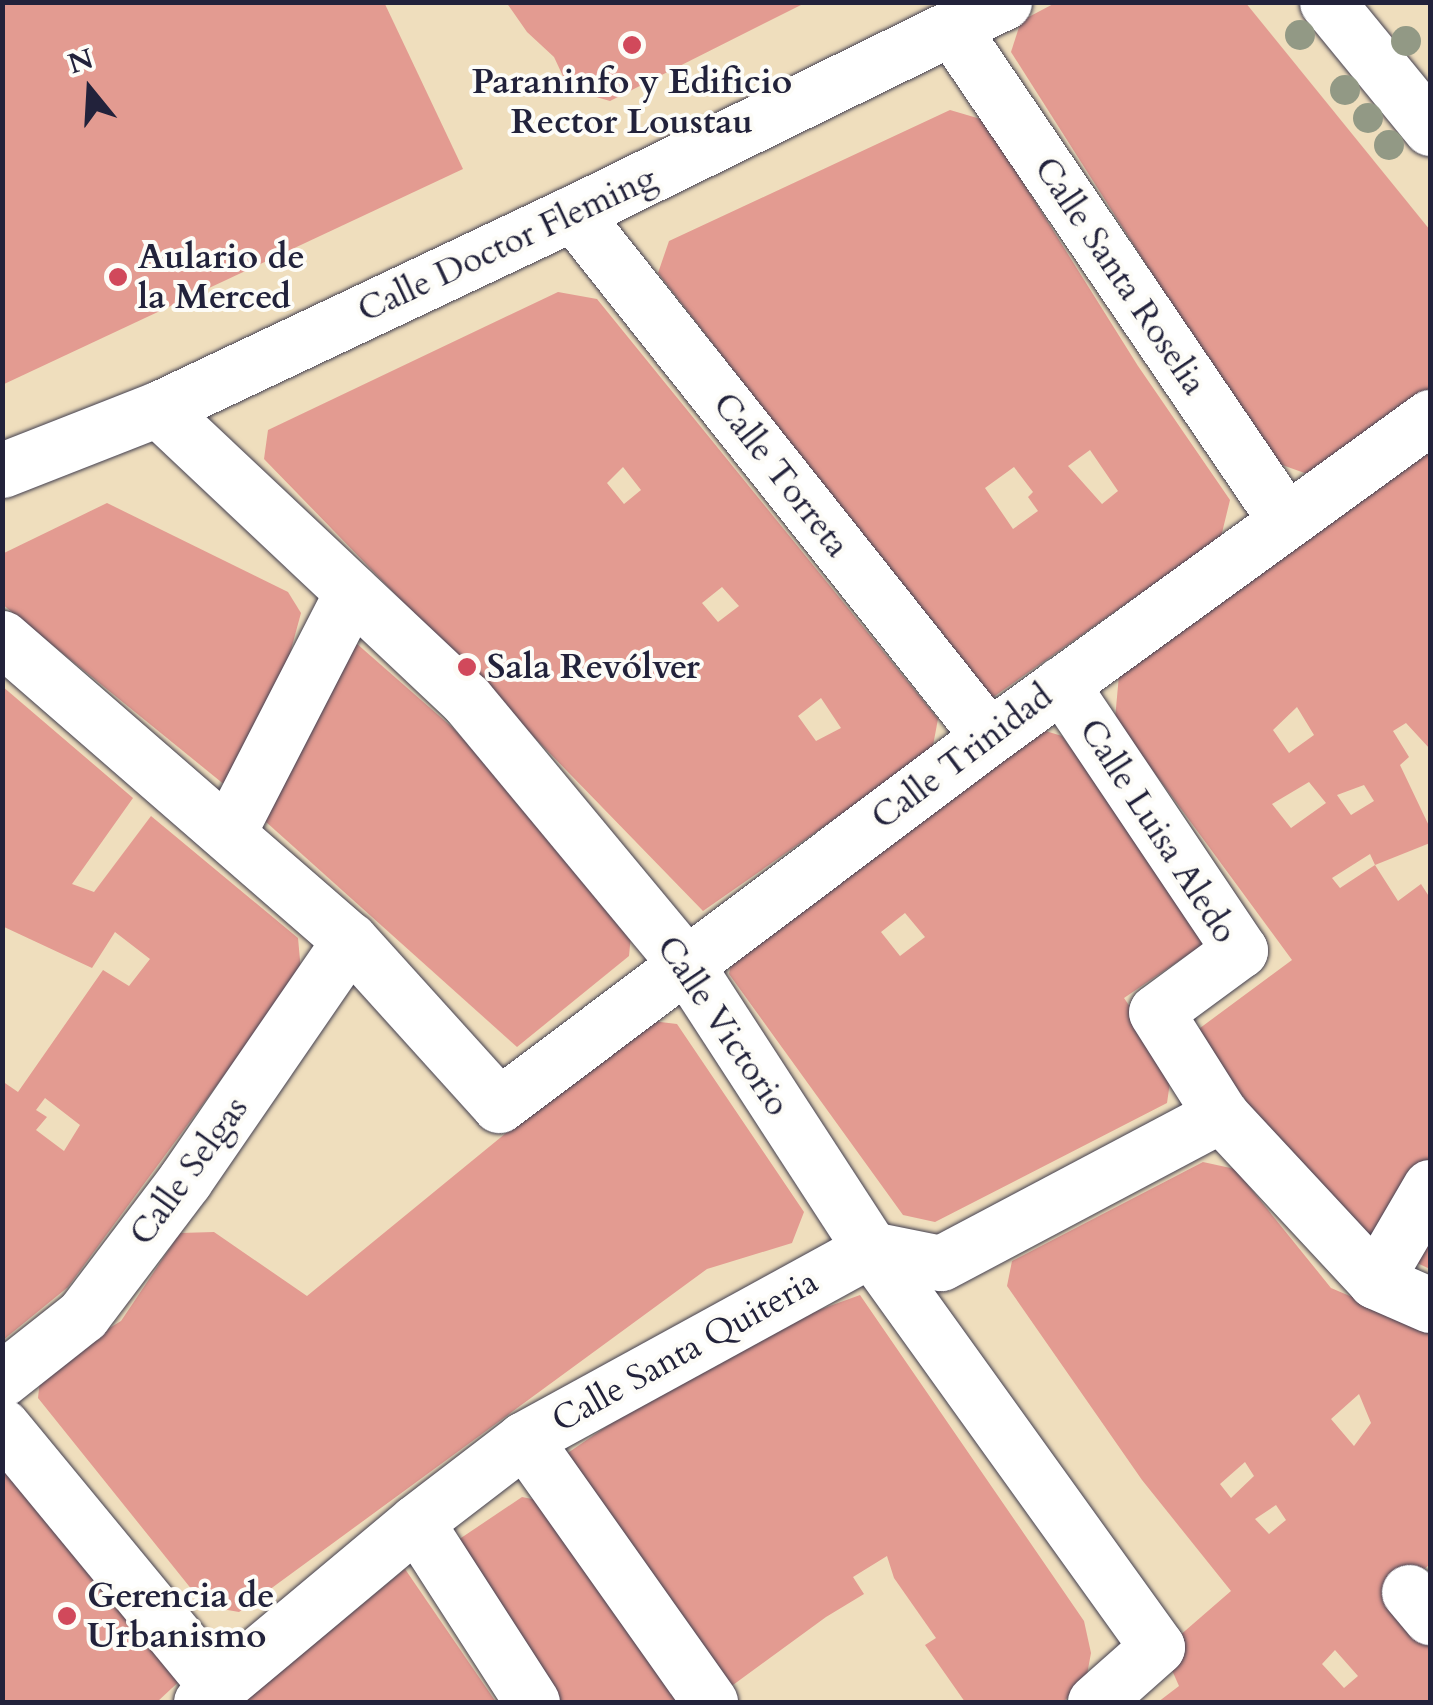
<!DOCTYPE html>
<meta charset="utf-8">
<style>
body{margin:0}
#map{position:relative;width:1433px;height:1705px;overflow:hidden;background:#efdebd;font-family:Cardo,serif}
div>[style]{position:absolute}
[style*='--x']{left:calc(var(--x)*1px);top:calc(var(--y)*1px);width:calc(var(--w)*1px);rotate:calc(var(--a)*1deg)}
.building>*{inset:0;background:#e39b91}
.roads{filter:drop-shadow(0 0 2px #413e4e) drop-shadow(0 0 2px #413e4e)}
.street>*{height:55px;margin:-27.5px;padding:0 27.5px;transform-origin:27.5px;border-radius:27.5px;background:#fff}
.trees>*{width:30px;height:30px;margin:-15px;border-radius:50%;background:#929985}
.dots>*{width:28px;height:28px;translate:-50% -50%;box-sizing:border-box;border:5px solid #fdfcf7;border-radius:50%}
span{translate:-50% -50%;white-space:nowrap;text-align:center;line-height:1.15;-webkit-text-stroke:8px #fdfcf7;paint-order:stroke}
.poi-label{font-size:35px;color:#22223b;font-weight:700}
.left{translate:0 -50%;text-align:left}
.street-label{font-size:35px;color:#22223b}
.frame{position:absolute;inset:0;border:5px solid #22223b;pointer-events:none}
.north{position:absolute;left:40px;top:40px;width:100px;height:100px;-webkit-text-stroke:8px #fdfcf7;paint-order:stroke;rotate:342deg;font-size:28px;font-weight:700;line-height:40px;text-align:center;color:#22223b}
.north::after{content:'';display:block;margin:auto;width:35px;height:45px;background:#22223b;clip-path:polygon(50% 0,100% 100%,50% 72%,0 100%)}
</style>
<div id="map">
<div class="building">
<i style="clip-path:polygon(2px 2px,384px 2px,463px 169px,2px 385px)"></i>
<i style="clip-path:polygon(506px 2px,807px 2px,610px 101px,569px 89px,554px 57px,527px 32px)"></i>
<i style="clip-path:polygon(1057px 2px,1245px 2px,1430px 230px,1430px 388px,1313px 476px,1271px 461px,1011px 52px,1021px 21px)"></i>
<i style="clip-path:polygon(evenodd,950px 110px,984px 120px,1138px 366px,1230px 500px,1221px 537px,989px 700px,658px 273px,669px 241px,950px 110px,1090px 450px,1118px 491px,1102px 504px,1068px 466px,1090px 450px,950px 110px,1014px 467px,1033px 492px,1028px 497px,1038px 511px,1013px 529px,985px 488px,1014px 467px)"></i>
<i style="clip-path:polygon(evenodd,558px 292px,597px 299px,938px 719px,932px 751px,703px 911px,264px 459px,268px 430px,558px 292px,623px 467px,641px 490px,624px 504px,607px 483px,623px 467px,558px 292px,722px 587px,739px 606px,718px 622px,702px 603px,722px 587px,558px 292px,821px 698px,841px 728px,816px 741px,798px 716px,821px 698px)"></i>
<i style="clip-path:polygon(evenodd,1430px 452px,1430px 749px,1406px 723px,1393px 731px,1409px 757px,1400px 765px,1430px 828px,1430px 843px,1375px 865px,1370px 854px,1332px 878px,1340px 888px,1375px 865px,1398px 901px,1421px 884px,1430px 898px,1430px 1161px,1378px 1247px,1279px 1147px,1196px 1031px,1292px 960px,1115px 719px,1119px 675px,1430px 452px,1297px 707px,1314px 735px,1289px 753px,1273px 730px,1297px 707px,1430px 452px,1309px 782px,1326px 803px,1291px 828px,1272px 804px,1309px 782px,1430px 452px,1364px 785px,1374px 801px,1351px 815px,1337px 795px,1364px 785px)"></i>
<i style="clip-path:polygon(107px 503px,288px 592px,301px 613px,270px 727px,231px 790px,2px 604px,2px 554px)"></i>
<i style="clip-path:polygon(356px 643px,453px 728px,632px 924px,629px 956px,517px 1047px,256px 813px)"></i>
<i style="clip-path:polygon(evenodd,2px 686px,133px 798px,72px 884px,94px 892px,151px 816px,298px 938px,301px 971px,68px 1287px,2px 1341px,2px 1081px,18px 1092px,103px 970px,129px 986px,150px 959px,115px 932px,92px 968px,2px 926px,2px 686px,45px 1098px,80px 1125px,64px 1151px,36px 1130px,47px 1117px,36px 1110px,45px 1098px)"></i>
<i style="clip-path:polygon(evenodd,1039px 729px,1062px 736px,1211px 939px,1124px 998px,1172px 1068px,1167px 1103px,935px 1222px,903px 1215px,729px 974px,734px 950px,1039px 729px,905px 913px,925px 937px,900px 956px,881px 932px,905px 913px)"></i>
<i style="clip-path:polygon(644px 1020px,677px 1024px,804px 1212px,792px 1243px,707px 1269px,239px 1612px,205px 1606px,38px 1398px,41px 1370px,121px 1321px,180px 1233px,214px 1232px,307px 1296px)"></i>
<i style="clip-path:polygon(evenodd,1203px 1162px,1235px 1169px,1331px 1288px,1430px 1330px,1430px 1564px,1395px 1596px,1430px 1638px,1430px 1702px,1158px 1702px,1179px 1686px,1163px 1650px,1231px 1591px,1142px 1480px,1007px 1286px,1012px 1261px,1203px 1162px,1359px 1394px,1371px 1423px,1354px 1446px,1331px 1419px,1359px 1394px,1203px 1162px,1245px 1462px,1254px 1476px,1231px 1498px,1220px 1484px,1245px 1462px,1203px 1162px,1276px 1505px,1286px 1520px,1269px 1534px,1255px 1519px,1276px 1505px,1203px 1162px,1335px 1650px,1358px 1676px,1344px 1688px,1322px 1664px,1335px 1650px)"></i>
<i style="clip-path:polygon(1430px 1216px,1430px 1269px,1404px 1257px)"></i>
<i style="clip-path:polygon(860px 1295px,1084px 1621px,1091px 1653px,1086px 1680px,1063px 1702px,965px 1702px,925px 1645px,936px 1638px,894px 1578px,887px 1556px,853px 1577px,864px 1594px,826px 1617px,722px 1693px,559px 1459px,728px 1343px)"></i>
<i style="clip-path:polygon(2px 1457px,186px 1675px,157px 1702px,2px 1702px)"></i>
<i style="clip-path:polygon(522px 1497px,552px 1503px,690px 1702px,545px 1702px,458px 1540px)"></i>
<i style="clip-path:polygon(405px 1569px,496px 1702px,244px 1702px)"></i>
</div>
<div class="roads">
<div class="street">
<i style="--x:1327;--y:2;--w:163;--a:50.7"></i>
<i style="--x:953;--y:30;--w:593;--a:55.85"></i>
<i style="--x:573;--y:213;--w:669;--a:51.55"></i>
<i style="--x:158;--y:409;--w:423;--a:43.3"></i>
<i style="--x:466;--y:699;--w:343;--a:50.3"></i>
<i style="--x:685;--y:963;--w:341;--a:57"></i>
<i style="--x:871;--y:1249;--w:490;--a:54.3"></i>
<i style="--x:1157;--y:1647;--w:83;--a:138.4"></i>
<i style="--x:2;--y:470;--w:168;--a:-21.4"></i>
<i style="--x:158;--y:409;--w:459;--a:-25.3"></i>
<i style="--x:573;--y:213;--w:480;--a:-26.1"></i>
<i style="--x:2;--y:638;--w:461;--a:41"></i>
<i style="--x:350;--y:940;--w:222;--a:47.9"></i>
<i style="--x:499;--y:1105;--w:613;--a:-36.91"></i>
<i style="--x:989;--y:737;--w:545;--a:-35.97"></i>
<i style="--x:1061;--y:684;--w:321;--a:56.1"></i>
<i style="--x:1240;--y:950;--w:104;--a:143.6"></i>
<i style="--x:1156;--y:1012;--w:122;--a:57.7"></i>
<i style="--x:1221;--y:1115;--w:226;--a:47.1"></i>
<i style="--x:1375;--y:1281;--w:60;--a:23.6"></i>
<i style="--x:228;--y:833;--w:271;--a:-62.8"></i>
<i style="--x:1375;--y:1281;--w:109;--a:-59.7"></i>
<i style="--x:2;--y:1379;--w:103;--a:-38.3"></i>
<i style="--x:83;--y:1315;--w:169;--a:-52.9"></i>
<i style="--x:185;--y:1180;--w:291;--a:-55.5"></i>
<i style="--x:2;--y:1426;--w:337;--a:50.5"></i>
<i style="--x:524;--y:1439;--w:322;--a:54.7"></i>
<i style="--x:416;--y:1522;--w:214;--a:57.2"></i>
<i style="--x:1409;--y:1592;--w:33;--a:50"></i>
<i style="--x:201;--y:1702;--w:280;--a:-39.9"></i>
<i style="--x:416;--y:1522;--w:136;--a:-37.5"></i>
<i style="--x:524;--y:1439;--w:396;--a:-28.7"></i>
<i style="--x:871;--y:1249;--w:71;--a:11.3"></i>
<i style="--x:941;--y:1263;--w:317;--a:-27.9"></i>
</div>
</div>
<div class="trees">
<i style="left:1300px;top:35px"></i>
<i style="left:1406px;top:41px"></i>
<i style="left:1345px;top:90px"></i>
<i style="left:1368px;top:118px"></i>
<i style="left:1389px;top:145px"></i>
</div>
<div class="dots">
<i style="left:632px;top:45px;background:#d1495b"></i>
<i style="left:118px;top:277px;background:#d1495b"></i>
<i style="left:467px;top:667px;background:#d1495b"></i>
<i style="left:67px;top:1616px;background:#d1495b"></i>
</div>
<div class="poi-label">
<span style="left:632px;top:102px">Paraninfo y Edificio<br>Rector Loustau</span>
<span class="left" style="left:138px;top:277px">Aulario de<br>la Merced</span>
<span class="left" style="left:487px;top:667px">Sala Revólver</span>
<span class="left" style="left:87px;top:1616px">Gerencia de<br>Urbanismo</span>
</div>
<div class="street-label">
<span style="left:507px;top:244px;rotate:-25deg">Calle Doctor Fleming</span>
<span style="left:1120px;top:276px;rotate:56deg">Calle Santa Roselia</span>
<span style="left:781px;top:475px;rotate:52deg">Calle Torreta</span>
<span style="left:962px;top:757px;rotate:-37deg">Calle Trinidad</span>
<span style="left:1158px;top:831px;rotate:57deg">Calle Luisa Aledo</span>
<span style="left:723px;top:1026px;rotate:56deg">Calle Victorio</span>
<span style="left:189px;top:1171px;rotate:-54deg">Calle Selgas</span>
<span style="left:685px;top:1351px;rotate:-29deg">Calle Santa Quiteria</span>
</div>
<div class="frame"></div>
<div class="north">N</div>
</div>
